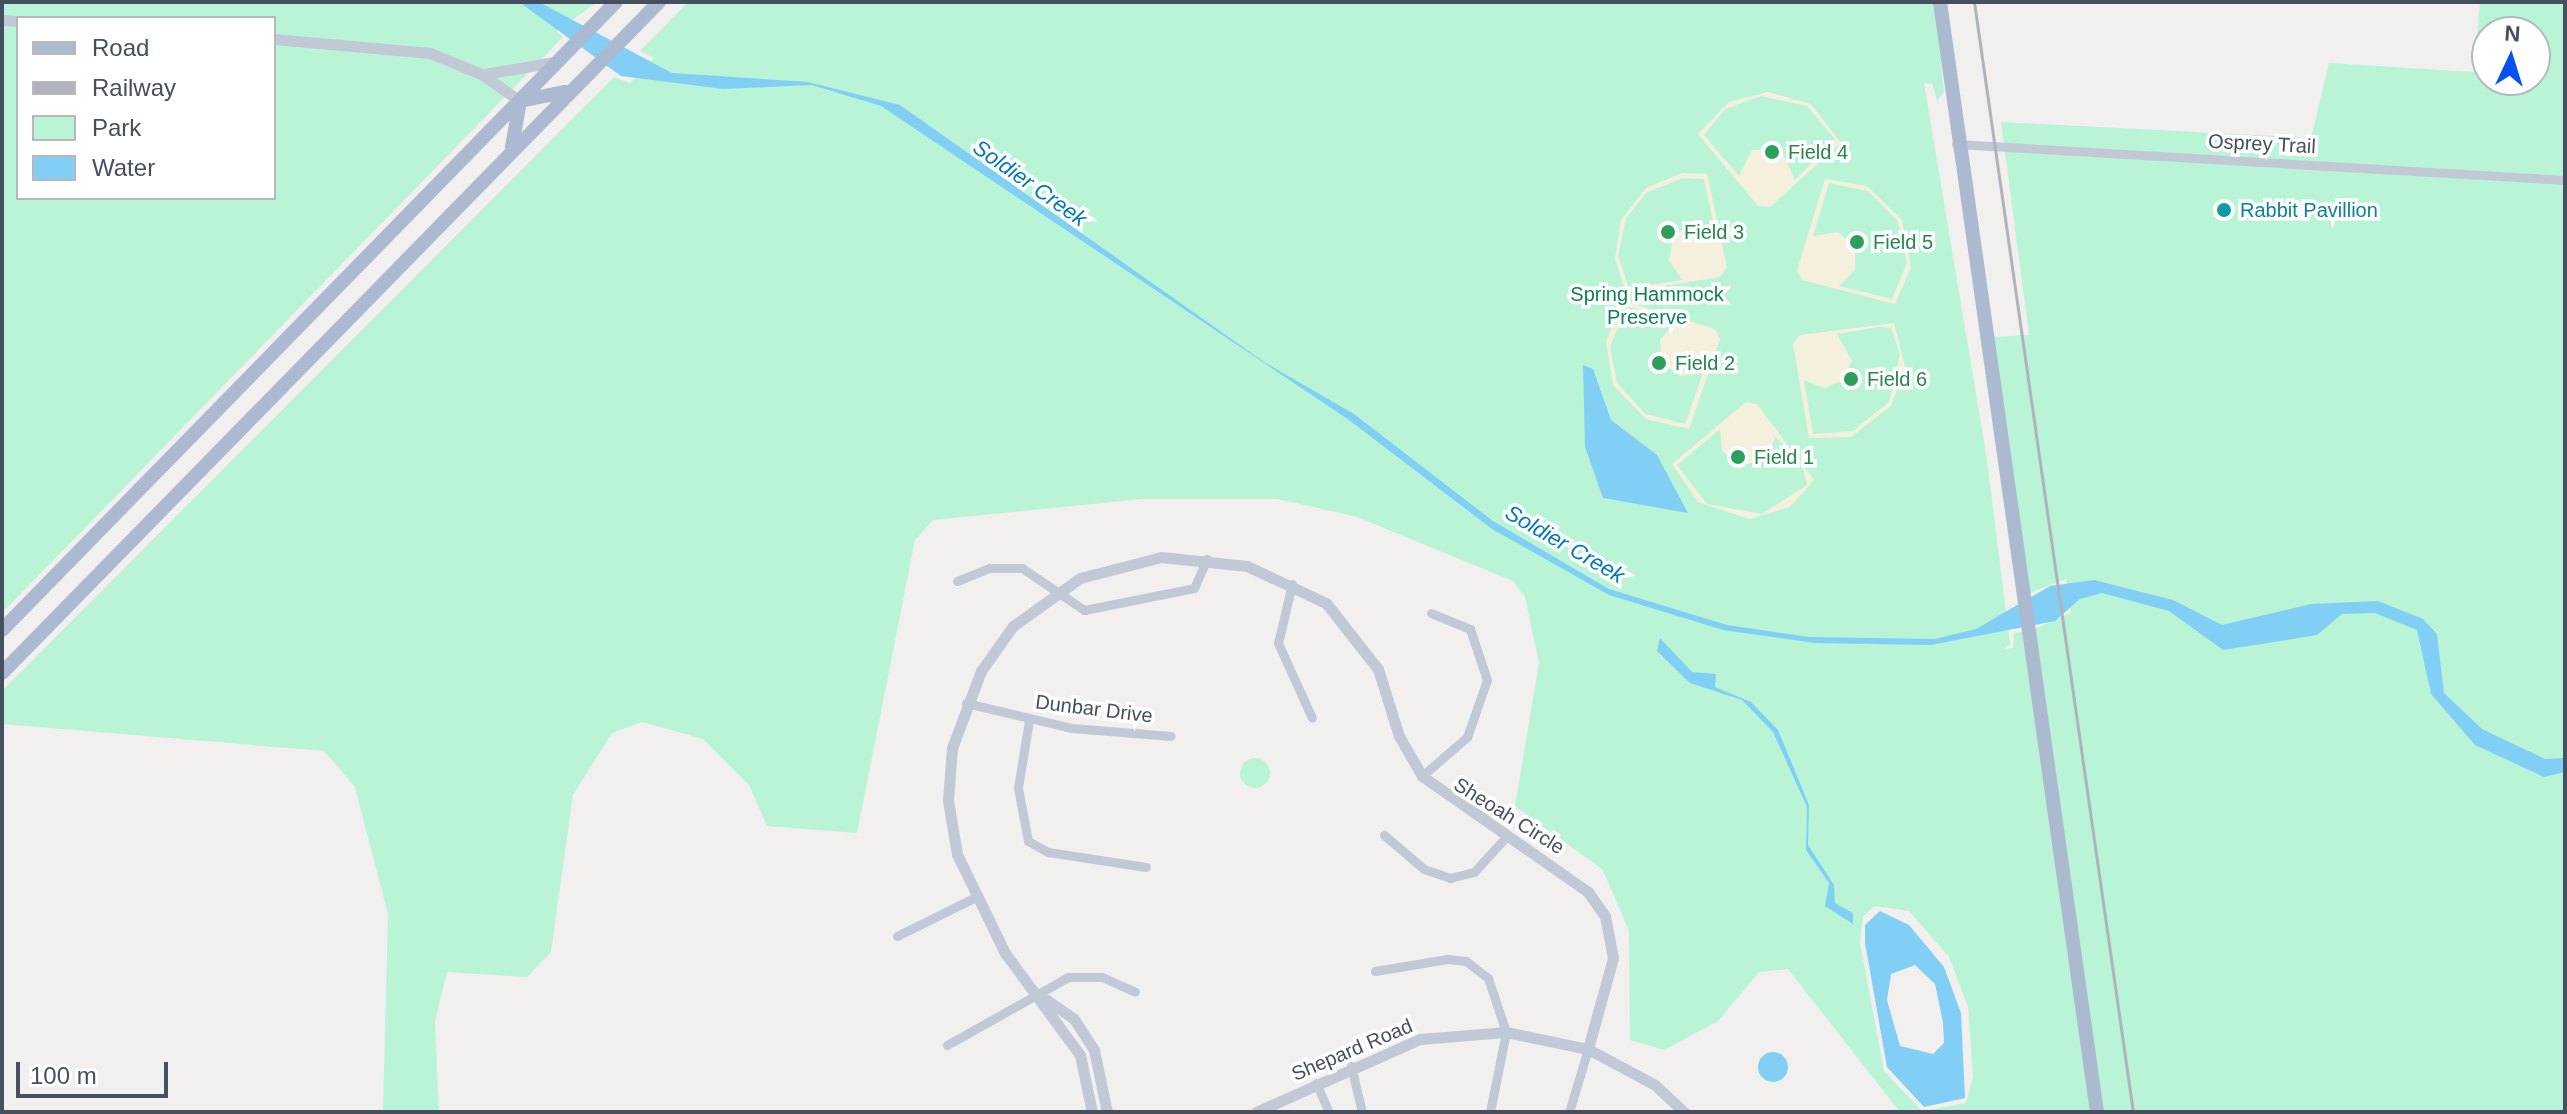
<!DOCTYPE html>
<style>
body{margin:0}
#map{position:relative;width:2567px;height:1114px;overflow:hidden;background:#f2efef;font-family:Arial,sans-serif}
div>[style]{position:absolute}
[style*='--x']{left:calc(var(--x)*1px);top:calc(var(--y)*1px);width:calc(var(--w)*1px);rotate:calc(var(--a)*1deg)}
.green>*{inset:0;background:#b9f4d7}
.round{border-radius:50%}
.sand>*{inset:0;background:#f5f0de}
.water>*{inset:0;background:#81cff5}
.stream>*{height:3px;margin:-1.5px;padding:0 1.5px;transform-origin:1.5px;border-radius:1.5px;background:#81cff5}
.minor>*{height:9px;margin:-4.5px;padding:0 4.5px;transform-origin:4.5px;border-radius:4.5px;background:#c1c9d6}
.tertiary>*{height:11px;margin:-5.5px;padding:0 5.5px;transform-origin:5.5px;border-radius:5.5px;background:#c1c9d6}
.primary>*{height:14px;margin:-7px;padding:0 7px;transform-origin:7px;border-radius:7px;background:#acbad1}
.rail>*{height:3px;margin:-1.5px;padding:0 1.5px;transform-origin:1.5px;border-radius:1.5px;background:#b0b3ba}
.dots>*{width:22px;height:22px;translate:-50% -50%;box-sizing:border-box;border:4px solid #fff;border-radius:50%}
span{translate:-50% -50%;white-space:nowrap;text-align:center;line-height:1.15;-webkit-text-stroke:7px #fff;paint-order:stroke}
.street-label{font-size:20px;color:#454f5f}
.leisure-label{font-size:20px;color:#27864d}
.left{translate:0 -50%;text-align:left}
.culture-label{font-size:20px;color:#0d838f}
.park-label{font-size:20px;color:#0d8256}
.water-label{font-size:22px;color:#0079b6;font-style:italic}
.frame{position:absolute;inset:0;border:4px solid #454f5f;pointer-events:none}
.legend{position:absolute;left:16px;top:16px;width:260px;height:184px;box-sizing:border-box;background:#fff;border:2px solid #b5b9bf;margin:0;padding:10px 14px;list-style:none;font-size:24px;color:#454f5f}
.legend li{display:flex;align-items:center;gap:16px;height:40px}
.legend b{width:40px;border:2px solid #b5b9bf}
.north{position:absolute;left:2471px;top:16px;width:80px;height:80px;box-sizing:border-box;background:#fff;border:2px solid #b5b9bf;border-radius:50%;rotate:4deg;font-size:22px;font-weight:700;line-height:32px;text-align:center;color:#454f5f}
.north::after{content:'';display:block;margin:auto;width:28px;height:36px;background:#0650f5;clip-path:polygon(50% 0,100% 100%,50% 72%,0 100%)}
.scale{position:absolute;left:16px;top:1062px;width:152px;height:36px;box-sizing:border-box;border:4px solid #454f5f;border-top:0;padding-left:10px;font-size:24px;line-height:28px;white-space:nowrap;color:#454f5f;-webkit-text-stroke:6px #fff;paint-order:stroke}
</style>
<div id="map">
<div class="green">
<i style="clip-path:polygon(evenodd,2px 2px,597px 2px,557px 31px,563px 37px,2px 613px,2px 2px,18px 18px,274px 18px,274px 198px,18px 198px,18px 18px)"></i>
<i style="clip-path:polygon(evenodd,688px 2px,1935px 2px,1944px 92px,1937px 101px,1932px 84px,1924px 83px,1987px 460px,2010px 644px,2005px 649px,2013px 648px,2014px 633px,2022px 632px,2092px 1112px,1900px 1112px,1788px 969px,1759px 972px,1718px 1021px,1664px 1050px,1630px 1040px,1629px 931px,1603px 870px,1515px 806px,1539px 663px,1525px 597px,1513px 581px,1357px 517px,1278px 499px,1142px 499px,933px 520px,915px 540px,857px 833px,767px 826px,749px 785px,703px 739px,642px 722px,612px 733px,573px 795px,551px 952px,527px 977px,447px 972px,435px 1022px,439px 1112px,383px 1112px,388px 914px,355px 787px,324px 751px,2px 724px,2px 691px,614px 77px,630px 83px,647px 66px,654px 58px,640px 51px,688px 2px,1875px 906px,1909px 911px,1949px 957px,1968px 1007px,1973px 1076px,1966px 1103px,1922px 1111px,1884px 1071px,1860px 943px,1863px 916px,1875px 906px)"></i>
<i style="clip-path:polygon(evenodd,2480px 2px,2565px 2px,2565px 1112px,2103px 1112px,2032px 630px,2071px 613px,2066px 579px,2027px 594px,1990px 337px,2029px 335px,2001px 122px,2311px 138px,2329px 63px,2474px 72px,2480px 2px,2487px 32px,2535px 32px,2535px 80px,2487px 80px,2487px 32px)"></i>
<i class="round" style="left:1240px;top:758px;width:30px;height:30px"></i>
</div>
<div class="sand">
<i style="clip-path:polygon(evenodd,1768px 92px,1811px 104px,1841px 143px,1770px 207px,1758px 206px,1698px 134px,1729px 102px,1768px 92px,1761px 96px,1807px 106px,1835px 139px,1795px 180px,1781px 149px,1752px 150px,1739px 176px,1704px 135px,1725px 109px,1761px 96px)"></i>
<i style="clip-path:polygon(evenodd,1682px 173px,1707px 174px,1727px 267px,1720px 277px,1626px 292px,1615px 259px,1621px 220px,1646px 188px,1682px 173px,1682px 178px,1704px 179px,1715px 231px,1690px 226px,1673px 236px,1669px 260px,1682px 280px,1629px 288px,1618px 256px,1626px 218px,1646px 193px,1682px 178px)"></i>
<i style="clip-path:polygon(evenodd,1825px 179px,1867px 186px,1902px 220px,1911px 267px,1895px 304px,1802px 280px,1797px 270px,1825px 179px,1829px 183px,1868px 191px,1898px 221px,1907px 263px,1892px 299px,1839px 286px,1855px 270px,1855px 247px,1838px 232px,1813px 236px,1829px 183px)"></i>
<i style="clip-path:polygon(evenodd,1624px 301px,1715px 329px,1720px 339px,1689px 429px,1646px 419px,1613px 385px,1606px 341px,1624px 301px,1626px 306px,1676px 321px,1660px 340px,1662px 362px,1680px 376px,1703px 373px,1685px 424px,1645px 414px,1617px 383px,1610px 347px,1626px 306px)"></i>
<i style="clip-path:polygon(evenodd,1894px 323px,1905px 367px,1891px 406px,1851px 437px,1809px 438px,1793px 344px,1800px 335px,1894px 323px,1878px 327px,1891px 328px,1900px 354px,1889px 402px,1853px 431px,1813px 434px,1804px 380px,1824px 388px,1841px 381px,1852px 361px,1837px 334px,1878px 327px)"></i>
<i style="clip-path:polygon(evenodd,1746px 402px,1757px 404px,1814px 480px,1790px 507px,1749px 519px,1698px 502px,1672px 464px,1746px 402px,1720px 429px,1722px 451px,1744px 465px,1766px 458px,1776px 437px,1803px 468px,1807px 485px,1762px 514px,1707px 504px,1677px 465px,1720px 429px)"></i>
</div>
<div class="water">
<i style="clip-path:polygon(519px 2px,539px 2px,672px 73px,808px 82px,900px 105px,1264px 362px,1354px 414px,1493px 521px,1609px 589px,1727px 625px,1809px 637px,1935px 639px,1976px 629px,2050px 586px,2094px 580px,2173px 600px,2222px 625px,2311px 604px,2378px 601px,2423px 619px,2437px 634px,2444px 693px,2482px 729px,2545px 759px,2565px 758px,2565px 772px,2544px 777px,2475px 745px,2431px 694px,2417px 630px,2375px 613px,2342px 614px,2317px 635px,2223px 650px,2169px 611px,2102px 593px,2080px 599px,2055px 621px,1931px 645px,1815px 643px,1723px 630px,1609px 595px,1492px 529px,1349px 420px,881px 106px,812px 85px,723px 89px,621px 76px)"></i>
<i style="clip-path:polygon(1583px 365px,1593px 369px,1611px 420px,1657px 455px,1688px 513px,1603px 498px,1585px 447px)"></i>
<i style="clip-path:polygon(1660px 638px,1692px 672px,1716px 674px,1715px 687px,1751px 702px,1778px 730px,1809px 805px,1808px 845px,1834px 885px,1835px 903px,1853px 913px,1853px 924px,1825px 906px,1829px 883px,1806px 850px,1807px 807px,1773px 732px,1742px 700px,1690px 683px,1657px 651px)"></i>
<i style="clip-path:polygon(evenodd,1880px 911px,1909px 925px,1944px 967px,1961px 1013px,1965px 1098px,1924px 1107px,1887px 1067px,1865px 943px,1865px 925px,1880px 911px,1915px 965px,1935px 984px,1943px 1023px,1944px 1043px,1933px 1054px,1900px 1046px,1887px 1000px,1891px 974px,1915px 965px)"></i>
<i class="round" style="left:1758px;top:1052px;width:30px;height:30px"></i>
</div>
<div class="stream">
<i style="--x:1397;--y:452;--w:20;--a:37"></i>
</div>
<div class="minor">
<i style="--x:1956;--y:144;--w:610;--a:3.38"></i>
<i style="--x:957;--y:581;--w:35;--a:-22"></i>
<i style="--x:990;--y:568;--w:32;--a:0"></i>
<i style="--x:1022;--y:568;--w:75;--a:34.1"></i>
<i style="--x:1084;--y:610;--w:112;--a:-11.3"></i>
<i style="--x:1194;--y:588;--w:32;--a:-66"></i>
<i style="--x:1292;--y:584;--w:61;--a:103.3"></i>
<i style="--x:1278;--y:643;--w:82;--a:65.6"></i>
<i style="--x:966;--y:703;--w:109;--a:13.3"></i>
<i style="--x:1072;--y:728;--w:99;--a:4.6"></i>
<i style="--x:1029;--y:720;--w:69;--a:99.2"></i>
<i style="--x:1018;--y:788;--w:54;--a:79.3"></i>
<i style="--x:1028;--y:841;--w:23;--a:29"></i>
<i style="--x:1048;--y:852;--w:99;--a:8.7"></i>
<i style="--x:1422;--y:776;--w:60;--a:-40.9"></i>
<i style="--x:1467;--y:737;--w:60;--a:-70.7"></i>
<i style="--x:1487;--y:680;--w:54;--a:-108.4"></i>
<i style="--x:1470;--y:629;--w:42;--a:-157.7"></i>
<i style="--x:1384;--y:835;--w:52;--a:40.4"></i>
<i style="--x:1424;--y:869;--w:28;--a:19"></i>
<i style="--x:1450;--y:878;--w:25;--a:-14"></i>
<i style="--x:1474;--y:872;--w:47;--a:-47.6"></i>
<i style="--x:897;--y:936;--w:86;--a:-26.3"></i>
<i style="--x:1375;--y:971;--w:73;--a:-9.5"></i>
<i style="--x:1447;--y:959;--w:19;--a:6"></i>
<i style="--x:1466;--y:961;--w:28;--a:38"></i>
<i style="--x:1488;--y:978;--w:57;--a:71.6"></i>
<i style="--x:1506;--y:1032;--w:82;--a:101.3"></i>
<i style="--x:947;--y:1045;--w:139;--a:-29.3"></i>
<i style="--x:1068;--y:977;--w:34;--a:0"></i>
<i style="--x:1102;--y:977;--w:36;--a:24"></i>
<i style="--x:1351;--y:1066;--w:47;--a:76.6"></i>
<i style="--x:1316;--y:1083;--w:32;--a:66"></i>
<i style="--x:1569;--y:1112;--w:66;--a:-73.2"></i>
</div>
<div class="tertiary">
<i style="--x:2;--y:20;--w:16;--a:4"></i>
<i style="--x:274;--y:39;--w:157;--a:5.1"></i>
<i style="--x:430;--y:53;--w:55;--a:22.4"></i>
<i style="--x:481;--y:74;--w:47;--a:34.7"></i>
<i style="--x:485;--y:74;--w:70;--a:-9.9"></i>
<i style="--x:1047;--y:1000;--w:33;--a:35"></i>
<i style="--x:1074;--y:1019;--w:37;--a:57"></i>
<i style="--x:1094;--y:1050;--w:63;--a:78.2"></i>
<i style="--x:1092;--y:1112;--w:58;--a:-101.9"></i>
<i style="--x:1080;--y:1055;--w:127;--a:-126.3"></i>
<i style="--x:1005;--y:953;--w:110;--a:-115.9"></i>
<i style="--x:957;--y:854;--w:55;--a:-99.5"></i>
<i style="--x:948;--y:800;--w:52;--a:-85.6"></i>
<i style="--x:952;--y:748;--w:82;--a:-69.4"></i>
<i style="--x:981;--y:671;--w:55;--a:-54.6"></i>
<i style="--x:1013;--y:626;--w:82;--a:-35.6"></i>
<i style="--x:1080;--y:578;--w:84;--a:-14.5"></i>
<i style="--x:1161;--y:557;--w:86;--a:6"></i>
<i style="--x:1247;--y:566;--w:87;--a:25.1"></i>
<i style="--x:1326;--y:603;--w:84;--a:51.8"></i>
<i style="--x:1378;--y:669;--w:70;--a:72.6"></i>
<i style="--x:1399;--y:736;--w:46;--a:60.1"></i>
<i style="--x:1422;--y:776;--w:203;--a:34.9"></i>
<i style="--x:1588;--y:892;--w:29;--a:55"></i>
<i style="--x:1605;--y:916;--w:43;--a:79.2"></i>
<i style="--x:1613;--y:958;--w:94;--a:105.4"></i>
<i style="--x:1256;--y:1112;--w:180;--a:-24"></i>
<i style="--x:1420;--y:1039;--w:86;--a:-4.7"></i>
<i style="--x:1506;--y:1032;--w:84;--a:11.7"></i>
<i style="--x:1588;--y:1049;--w:76;--a:28.2"></i>
<i style="--x:1655;--y:1085;--w:40;--a:43"></i>
</div>
<div class="primary">
<i style="--x:1940;--y:2;--w:1121;--a:81.95"></i>
<i style="--x:520;--y:101;--w:46;--a:-11.3"></i>
<i style="--x:512;--y:147;--w:47;--a:-80.1"></i>
<i style="--x:2;--y:630;--w:878;--a:-45.65"></i>
<i style="--x:2;--y:673;--w:939;--a:-45.6"></i>
</div>
<div class="rail">
<i style="--x:1974;--y:2;--w:1121;--a:81.85"></i>
</div>
<div class="dots">
<i style="left:1772px;top:152px;background:#2e9e5b"></i>
<i style="left:2224px;top:210px;background:#0f9aa8"></i>
<i style="left:1668px;top:232px;background:#2e9e5b"></i>
<i style="left:1857px;top:242px;background:#2e9e5b"></i>
<i style="left:1659px;top:363px;background:#2e9e5b"></i>
<i style="left:1851px;top:379px;background:#2e9e5b"></i>
<i style="left:1738px;top:457px;background:#2e9e5b"></i>
</div>
<div class="street-label">
<span style="left:2262px;top:144px;rotate:3deg">Osprey Trail</span>
<span style="left:1094px;top:709px;rotate:7deg">Dunbar Drive</span>
<span style="left:1509px;top:816px;rotate:32deg">Sheoah Circle</span>
<span style="left:1352px;top:1050px;rotate:-23deg">Shepard Road</span>
</div>
<div class="leisure-label">
<span class="left" style="left:1788px;top:152px">Field 4</span>
<span class="left" style="left:1684px;top:232px">Field 3</span>
<span class="left" style="left:1873px;top:242px">Field 5</span>
<span class="left" style="left:1675px;top:363px">Field 2</span>
<span class="left" style="left:1867px;top:379px">Field 6</span>
<span class="left" style="left:1754px;top:457px">Field 1</span>
</div>
<div class="culture-label">
<span class="left" style="left:2240px;top:210px">Rabbit Pavillion</span>
</div>
<div class="park-label">
<span style="left:1647px;top:306px">Spring Hammock<br>Preserve</span>
</div>
<div class="water-label">
<span style="left:1030px;top:183px;rotate:35deg">Soldier Creek</span>
<span style="left:1565px;top:544px;rotate:30deg">Soldier Creek</span>
</div>
<div class="frame"></div>
<ul class="legend">
<li><b style="height:10px;background:#acbad1"></b>Road</li>
<li><b style="height:10px;background:#b0b3ba"></b>Railway</li>
<li><b style="height:22px;background:#b9f4d7"></b>Park</li>
<li><b style="height:22px;background:#81cff5"></b>Water</li>
</ul>
<div class="north">N</div>
<div class="scale">100 m</div>
</div>
